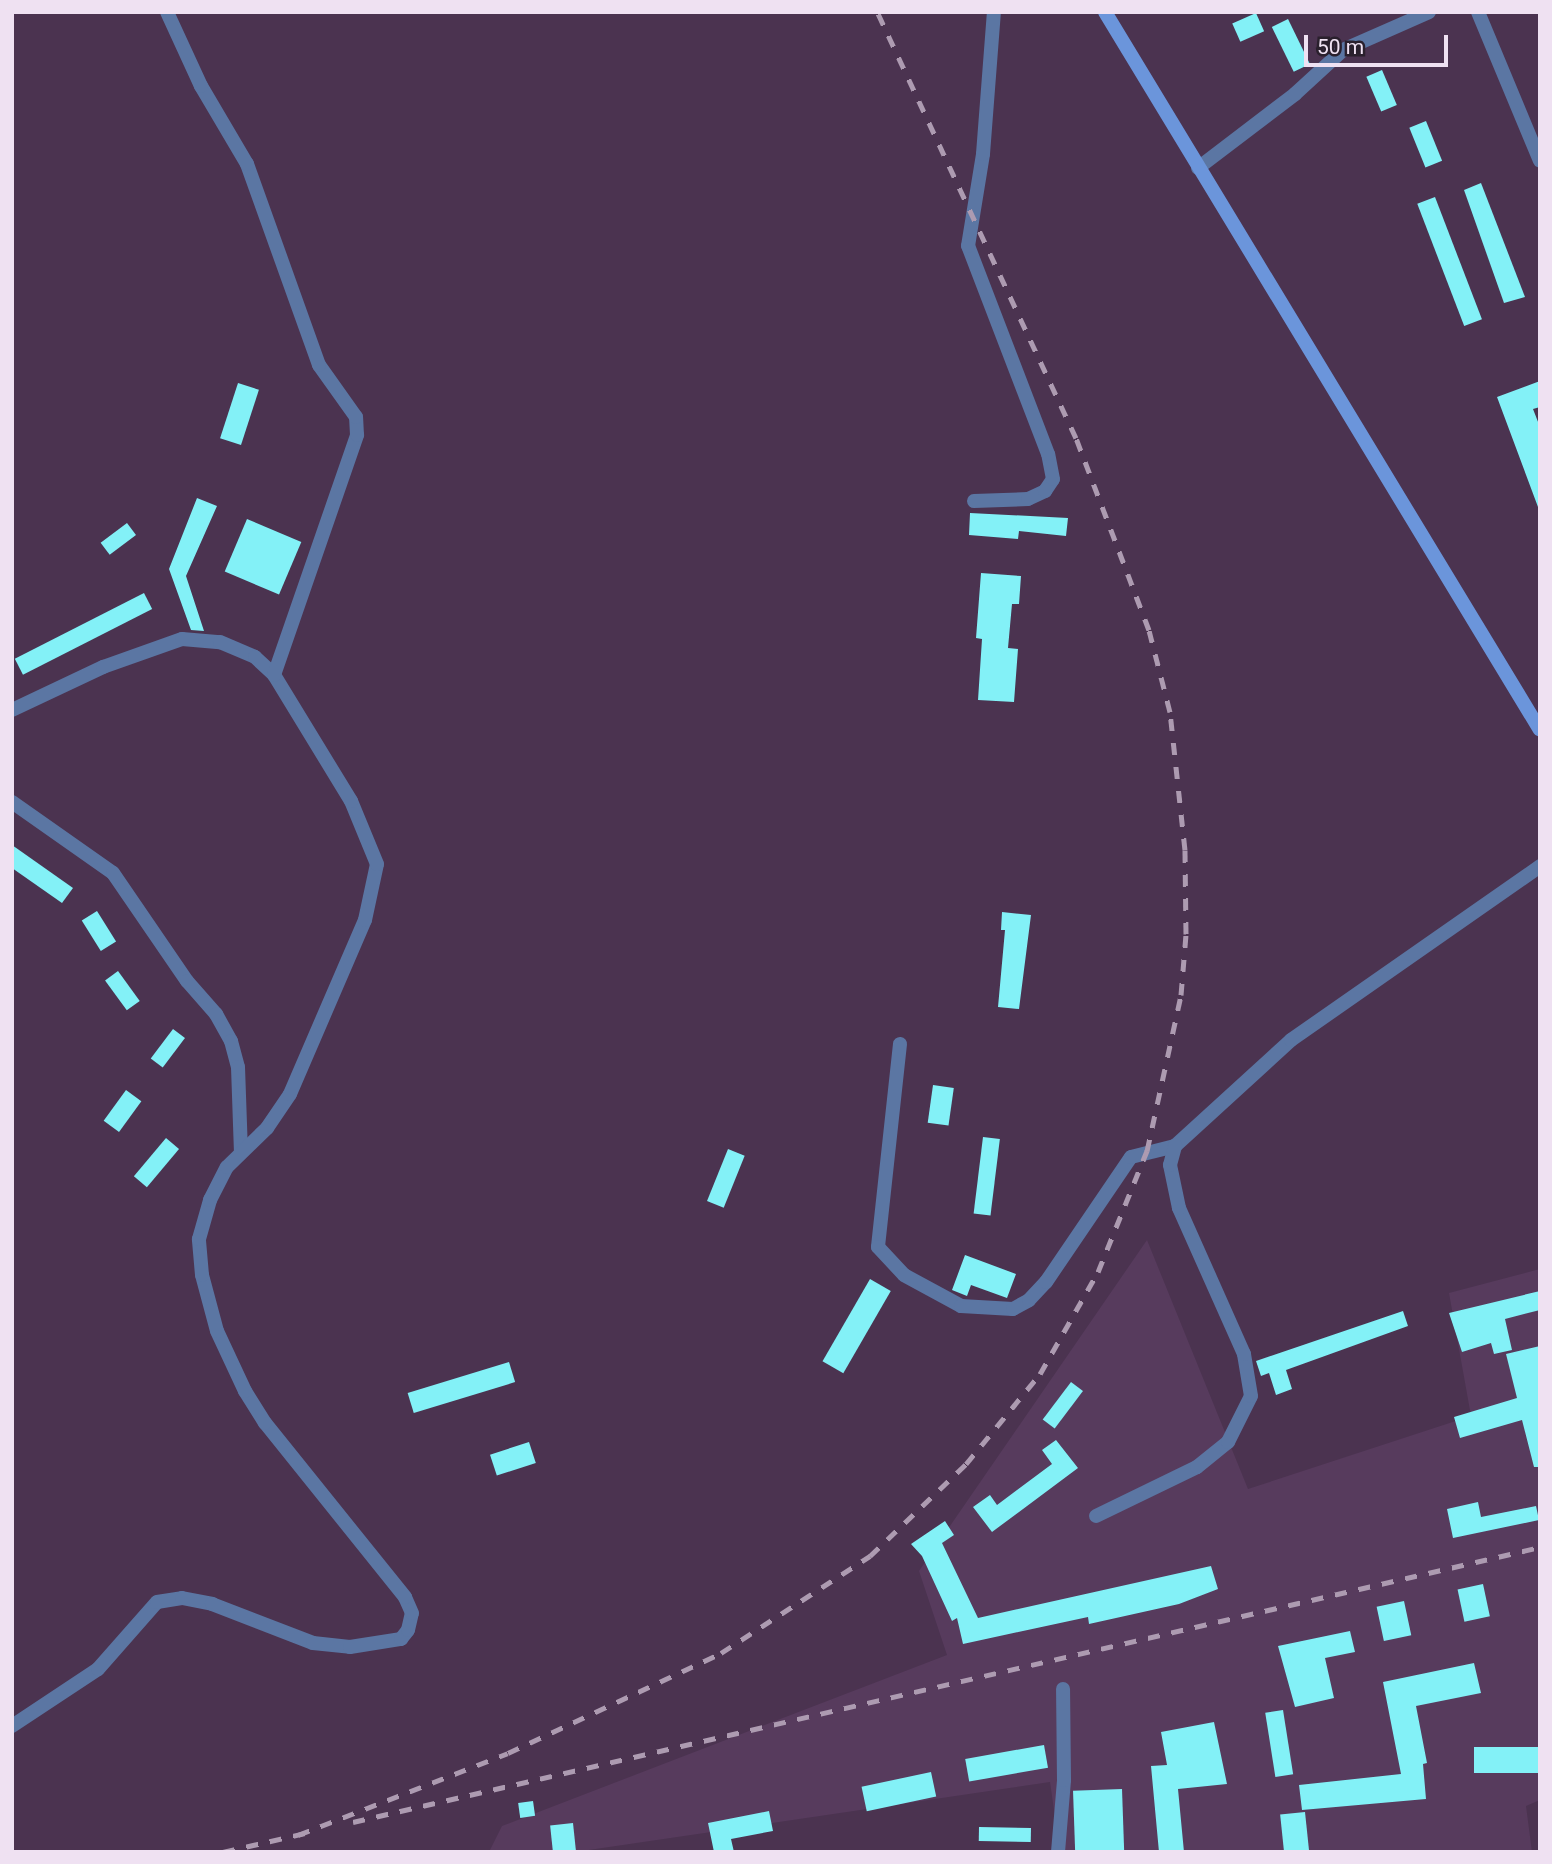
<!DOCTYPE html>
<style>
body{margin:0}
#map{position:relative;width:1552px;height:1864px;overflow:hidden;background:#4b3350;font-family:Roboto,sans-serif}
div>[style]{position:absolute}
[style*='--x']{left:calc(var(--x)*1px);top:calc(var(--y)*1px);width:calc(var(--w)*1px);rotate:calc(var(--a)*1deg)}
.built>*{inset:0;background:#573b5d}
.building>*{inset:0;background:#83f1f7;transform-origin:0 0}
.street>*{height:14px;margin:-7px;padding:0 7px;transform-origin:7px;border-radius:7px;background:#5b76a3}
.secondary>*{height:14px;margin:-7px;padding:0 7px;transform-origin:7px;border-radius:7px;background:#6b95db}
.rail>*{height:5px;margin-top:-2.5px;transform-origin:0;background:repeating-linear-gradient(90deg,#ad9bb1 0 12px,transparent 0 24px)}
span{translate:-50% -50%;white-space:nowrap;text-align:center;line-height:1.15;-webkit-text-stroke:7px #2a202d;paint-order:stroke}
.frame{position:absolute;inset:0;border:14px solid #efe1f2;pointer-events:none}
.scale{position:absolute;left:1304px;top:35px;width:144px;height:32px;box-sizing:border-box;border:4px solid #efe1f2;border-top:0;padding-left:9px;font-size:21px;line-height:24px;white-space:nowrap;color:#efe1f2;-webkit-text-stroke:5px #2a202d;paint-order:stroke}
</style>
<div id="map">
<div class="built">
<i style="clip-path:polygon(1147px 1240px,1248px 1489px,1471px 1416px,1449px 1293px,1540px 1269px,1540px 1800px,1526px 1806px,1532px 1852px,1060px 1852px,1050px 1782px,575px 1852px,489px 1852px,502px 1826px,947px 1655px,919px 1571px)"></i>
</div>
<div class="building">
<i style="left:1256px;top:13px;width:20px;height:26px;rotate:66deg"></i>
<i style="left:1288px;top:19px;width:50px;height:18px;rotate:64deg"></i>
<i style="left:1382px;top:70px;width:38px;height:17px;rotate:67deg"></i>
<i style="left:1426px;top:121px;width:43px;height:18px;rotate:68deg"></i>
<i style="clip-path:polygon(1481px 183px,1525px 297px,1504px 303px,1464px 190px)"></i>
<i style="left:1435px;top:197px;width:131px;height:19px;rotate:69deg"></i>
<i style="clip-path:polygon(1540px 381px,1540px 407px,1533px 409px,1540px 427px,1538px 507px,1497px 397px)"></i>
<i style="left:238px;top:383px;width:22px;height:58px;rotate:18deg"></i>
<i style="clip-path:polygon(197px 498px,217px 506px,186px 576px,204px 631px,191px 630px,169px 569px)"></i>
<i style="clip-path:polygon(970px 513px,1068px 518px,1066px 536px,1019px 531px,1018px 539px,969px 535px)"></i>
<i style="left:247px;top:519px;width:59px;height:57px;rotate:23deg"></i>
<i style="left:127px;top:523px;width:15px;height:33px;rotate:53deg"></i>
<i style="clip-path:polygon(981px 573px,1021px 576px,1019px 604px,1012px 604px,1008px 648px,1018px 649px,1014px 702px,978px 700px,982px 639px,976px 638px)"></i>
<i style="left:144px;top:593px;width:18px;height:145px;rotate:63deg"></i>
<i style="clip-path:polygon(12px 845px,73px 888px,62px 903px,12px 868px)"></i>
<i style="left:97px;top:911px;width:36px;height:18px;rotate:58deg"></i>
<i style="clip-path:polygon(1002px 912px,1031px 915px,1019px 1009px,998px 1007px,1005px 930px,1001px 930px)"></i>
<i style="left:118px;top:971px;width:37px;height:16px;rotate:54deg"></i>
<i style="left:173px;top:1029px;width:15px;height:37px;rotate:37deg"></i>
<i style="left:933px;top:1085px;width:21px;height:38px;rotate:8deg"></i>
<i style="left:126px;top:1090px;width:19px;height:38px;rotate:36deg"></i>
<i style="left:983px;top:1137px;width:17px;height:77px;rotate:7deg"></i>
<i style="left:166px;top:1138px;width:17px;height:50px;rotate:40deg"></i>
<i style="left:728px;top:1149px;width:18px;height:56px;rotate:22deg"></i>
<i style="clip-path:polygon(965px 1255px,1016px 1274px,1007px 1298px,971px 1285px,967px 1296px,952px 1290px)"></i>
<i style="left:870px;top:1279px;width:24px;height:95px;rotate:30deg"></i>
<i style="clip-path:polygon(1540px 1291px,1540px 1310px,1505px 1319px,1512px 1350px,1494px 1354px,1491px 1343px,1462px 1352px,1449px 1313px)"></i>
<i style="clip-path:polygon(1403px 1311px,1408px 1326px,1286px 1370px,1292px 1389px,1276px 1395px,1269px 1373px,1261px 1376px,1256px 1361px)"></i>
<i style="clip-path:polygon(1540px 1346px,1540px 1467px,1534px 1467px,1522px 1420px,1460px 1438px,1454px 1417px,1517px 1398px,1506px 1354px)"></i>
<i style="left:509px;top:1362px;width:21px;height:106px;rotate:73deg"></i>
<i style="left:1071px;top:1382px;width:15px;height:47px;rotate:37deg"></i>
<i style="clip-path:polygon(1056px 1440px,1078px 1468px,992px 1532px,973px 1507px,990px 1495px,997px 1505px,1052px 1464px,1042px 1450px)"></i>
<i style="left:529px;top:1442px;width:22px;height:41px;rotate:72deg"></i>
<i style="clip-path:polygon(1478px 1502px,1481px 1517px,1536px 1506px,1539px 1520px,1453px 1538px,1447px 1509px)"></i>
<i style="clip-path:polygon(945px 1521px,954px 1535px,942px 1543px,978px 1618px,1211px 1566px,1218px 1589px,1179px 1604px,1089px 1624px,1088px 1617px,963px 1644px,957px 1618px,952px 1621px,922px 1556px,911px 1544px)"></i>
<i style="left:1483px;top:1584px;width:33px;height:26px;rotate:78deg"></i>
<i style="left:1404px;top:1601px;width:35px;height:28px;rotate:78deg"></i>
<i style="clip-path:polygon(1350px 1631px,1355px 1652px,1325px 1658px,1334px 1698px,1295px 1707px,1278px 1646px)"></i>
<i style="clip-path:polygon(1474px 1663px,1481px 1693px,1416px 1706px,1427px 1763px,1423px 1764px,1426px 1799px,1302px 1810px,1299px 1785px,1401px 1774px,1383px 1682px)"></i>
<i style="left:1283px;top:1710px;width:65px;height:18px;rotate:81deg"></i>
<i style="clip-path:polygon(1214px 1722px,1227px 1784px,1178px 1789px,1184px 1852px,1159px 1852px,1151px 1766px,1167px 1765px,1161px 1732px)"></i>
<i style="left:1044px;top:1745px;width:23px;height:80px;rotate:80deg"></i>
<i style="left:1540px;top:1747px;width:26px;height:66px;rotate:90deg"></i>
<i style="left:931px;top:1772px;width:25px;height:71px;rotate:78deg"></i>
<i style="left:1122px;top:1789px;width:63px;height:49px;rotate:88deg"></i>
<i style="left:533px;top:1801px;width:15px;height:15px;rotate:82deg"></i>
<i style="clip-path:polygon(769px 1811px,773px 1831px,731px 1839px,734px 1852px,714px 1852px,708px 1823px)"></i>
<i style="left:1305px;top:1812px;width:40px;height:25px;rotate:84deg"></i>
<i style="left:573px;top:1823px;width:29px;height:23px;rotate:84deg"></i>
<i style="left:979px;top:1827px;width:52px;height:14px;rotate:1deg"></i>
</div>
<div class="street">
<i style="--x:1478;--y:12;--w:161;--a:67.4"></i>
<i style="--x:1198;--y:168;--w:122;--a:-37.3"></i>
<i style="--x:1295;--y:94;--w:65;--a:-42.5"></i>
<i style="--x:1343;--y:50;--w:94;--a:-23.8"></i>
<i style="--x:974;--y:501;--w:54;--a:-2.1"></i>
<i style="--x:1028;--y:499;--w:19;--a:-25"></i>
<i style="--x:1045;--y:491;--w:14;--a:-56"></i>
<i style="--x:1053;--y:479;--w:25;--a:-101"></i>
<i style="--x:1048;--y:454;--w:223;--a:-111"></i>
<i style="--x:968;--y:246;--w:93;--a:-80.7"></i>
<i style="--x:983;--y:154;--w:142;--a:-85.6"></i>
<i style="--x:12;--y:710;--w:101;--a:-25.3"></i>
<i style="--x:103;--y:667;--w:84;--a:-19.5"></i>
<i style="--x:182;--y:639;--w:38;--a:5"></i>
<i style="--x:220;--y:642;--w:38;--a:23"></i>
<i style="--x:255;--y:657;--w:26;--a:43"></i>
<i style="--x:12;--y:802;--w:123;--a:35.1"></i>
<i style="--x:113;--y:873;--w:131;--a:55.6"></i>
<i style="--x:187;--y:981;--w:44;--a:48.7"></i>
<i style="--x:216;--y:1014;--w:31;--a:61"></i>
<i style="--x:231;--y:1041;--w:27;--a:75"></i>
<i style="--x:238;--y:1067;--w:85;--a:88"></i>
<i style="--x:900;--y:1044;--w:204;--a:96.2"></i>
<i style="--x:878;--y:1247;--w:38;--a:47"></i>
<i style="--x:904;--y:1275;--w:65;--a:28.5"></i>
<i style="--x:961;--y:1306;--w:52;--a:3.3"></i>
<i style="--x:1013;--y:1309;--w:18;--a:-29"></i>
<i style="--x:1029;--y:1300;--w:25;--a:-47"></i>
<i style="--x:1046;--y:1282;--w:151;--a:-55.8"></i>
<i style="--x:1131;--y:1157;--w:45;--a:-14"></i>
<i style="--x:1175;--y:1146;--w:157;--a:-42.4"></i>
<i style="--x:1291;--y:1040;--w:304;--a:-34.9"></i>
<i style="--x:1096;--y:1516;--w:112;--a:-25.9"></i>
<i style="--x:1197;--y:1467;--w:40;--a:-39"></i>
<i style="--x:1228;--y:1442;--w:51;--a:-63.4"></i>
<i style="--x:1251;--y:1396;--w:43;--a:-99.5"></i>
<i style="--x:1244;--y:1354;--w:160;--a:-114"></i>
<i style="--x:1179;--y:1208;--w:44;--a:-101.8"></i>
<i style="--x:1170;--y:1165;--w:20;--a:-75"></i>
<i style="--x:12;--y:1726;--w:103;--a:-33.5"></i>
<i style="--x:98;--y:1669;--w:89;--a:-48.6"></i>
<i style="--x:157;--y:1602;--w:25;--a:-9"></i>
<i style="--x:182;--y:1598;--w:31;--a:11"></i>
<i style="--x:212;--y:1604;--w:108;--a:21.1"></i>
<i style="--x:313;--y:1643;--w:37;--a:6"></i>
<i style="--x:350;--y:1647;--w:52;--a:-8.9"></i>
<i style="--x:401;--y:1639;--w:11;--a:-52"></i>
<i style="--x:408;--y:1630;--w:17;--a:-77"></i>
<i style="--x:412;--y:1613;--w:17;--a:-114"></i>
<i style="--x:405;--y:1597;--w:223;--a:-128.8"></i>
<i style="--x:265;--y:1423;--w:38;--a:-122"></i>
<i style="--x:245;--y:1391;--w:66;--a:-115"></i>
<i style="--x:217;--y:1331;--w:58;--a:-105"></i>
<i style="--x:202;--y:1275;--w:36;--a:-95"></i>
<i style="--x:199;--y:1239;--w:41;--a:-74.2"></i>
<i style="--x:210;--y:1200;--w:37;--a:-63"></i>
<i style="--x:227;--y:1167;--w:56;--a:-44.3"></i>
<i style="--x:267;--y:1128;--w:41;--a:-55.9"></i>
<i style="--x:290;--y:1094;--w:189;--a:-66.7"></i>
<i style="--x:365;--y:920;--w:57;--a:-77.9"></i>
<i style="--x:377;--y:864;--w:68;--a:-112.4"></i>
<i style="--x:351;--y:801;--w:148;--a:-121.4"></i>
<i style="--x:274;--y:675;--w:254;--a:-70.9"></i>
<i style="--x:357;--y:435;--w:18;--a:-93"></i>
<i style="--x:356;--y:417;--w:64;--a:-125.4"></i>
<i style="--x:319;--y:365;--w:214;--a:-109.7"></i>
<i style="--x:247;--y:164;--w:91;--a:-120.5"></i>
<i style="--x:201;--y:86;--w:81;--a:-114.7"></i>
<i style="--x:1058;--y:1852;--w:72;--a:-85.2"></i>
<i style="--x:1064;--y:1780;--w:91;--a:-90.6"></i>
</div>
<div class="secondary">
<i style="--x:1105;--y:12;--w:839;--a:58.79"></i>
</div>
<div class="rail">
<i style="--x:353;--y:1822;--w:1218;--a:-13.04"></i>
<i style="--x:298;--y:1835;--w:225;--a:-21.3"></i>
<i style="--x:508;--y:1753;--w:235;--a:-25.1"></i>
<i style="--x:721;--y:1653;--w:178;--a:-33.1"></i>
<i style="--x:870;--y:1556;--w:133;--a:-43.8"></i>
<i style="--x:966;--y:1464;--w:117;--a:-50.6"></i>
<i style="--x:1040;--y:1374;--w:117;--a:-60.4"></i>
<i style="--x:1098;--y:1272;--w:131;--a:-68"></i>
<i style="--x:1147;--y:1151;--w:160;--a:-77.7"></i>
<i style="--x:1181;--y:995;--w:61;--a:-85.3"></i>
<i style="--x:1186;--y:934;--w:84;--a:-90.7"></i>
<i style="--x:1185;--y:850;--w:139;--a:-96.2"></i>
<i style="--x:1170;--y:712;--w:85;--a:-104.4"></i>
<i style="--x:1149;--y:630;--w:205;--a:-110.8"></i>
<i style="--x:1076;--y:438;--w:470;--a:-115"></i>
<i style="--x:223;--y:1852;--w:84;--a:-13"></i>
</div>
<div class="frame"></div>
<div class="scale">50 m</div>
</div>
